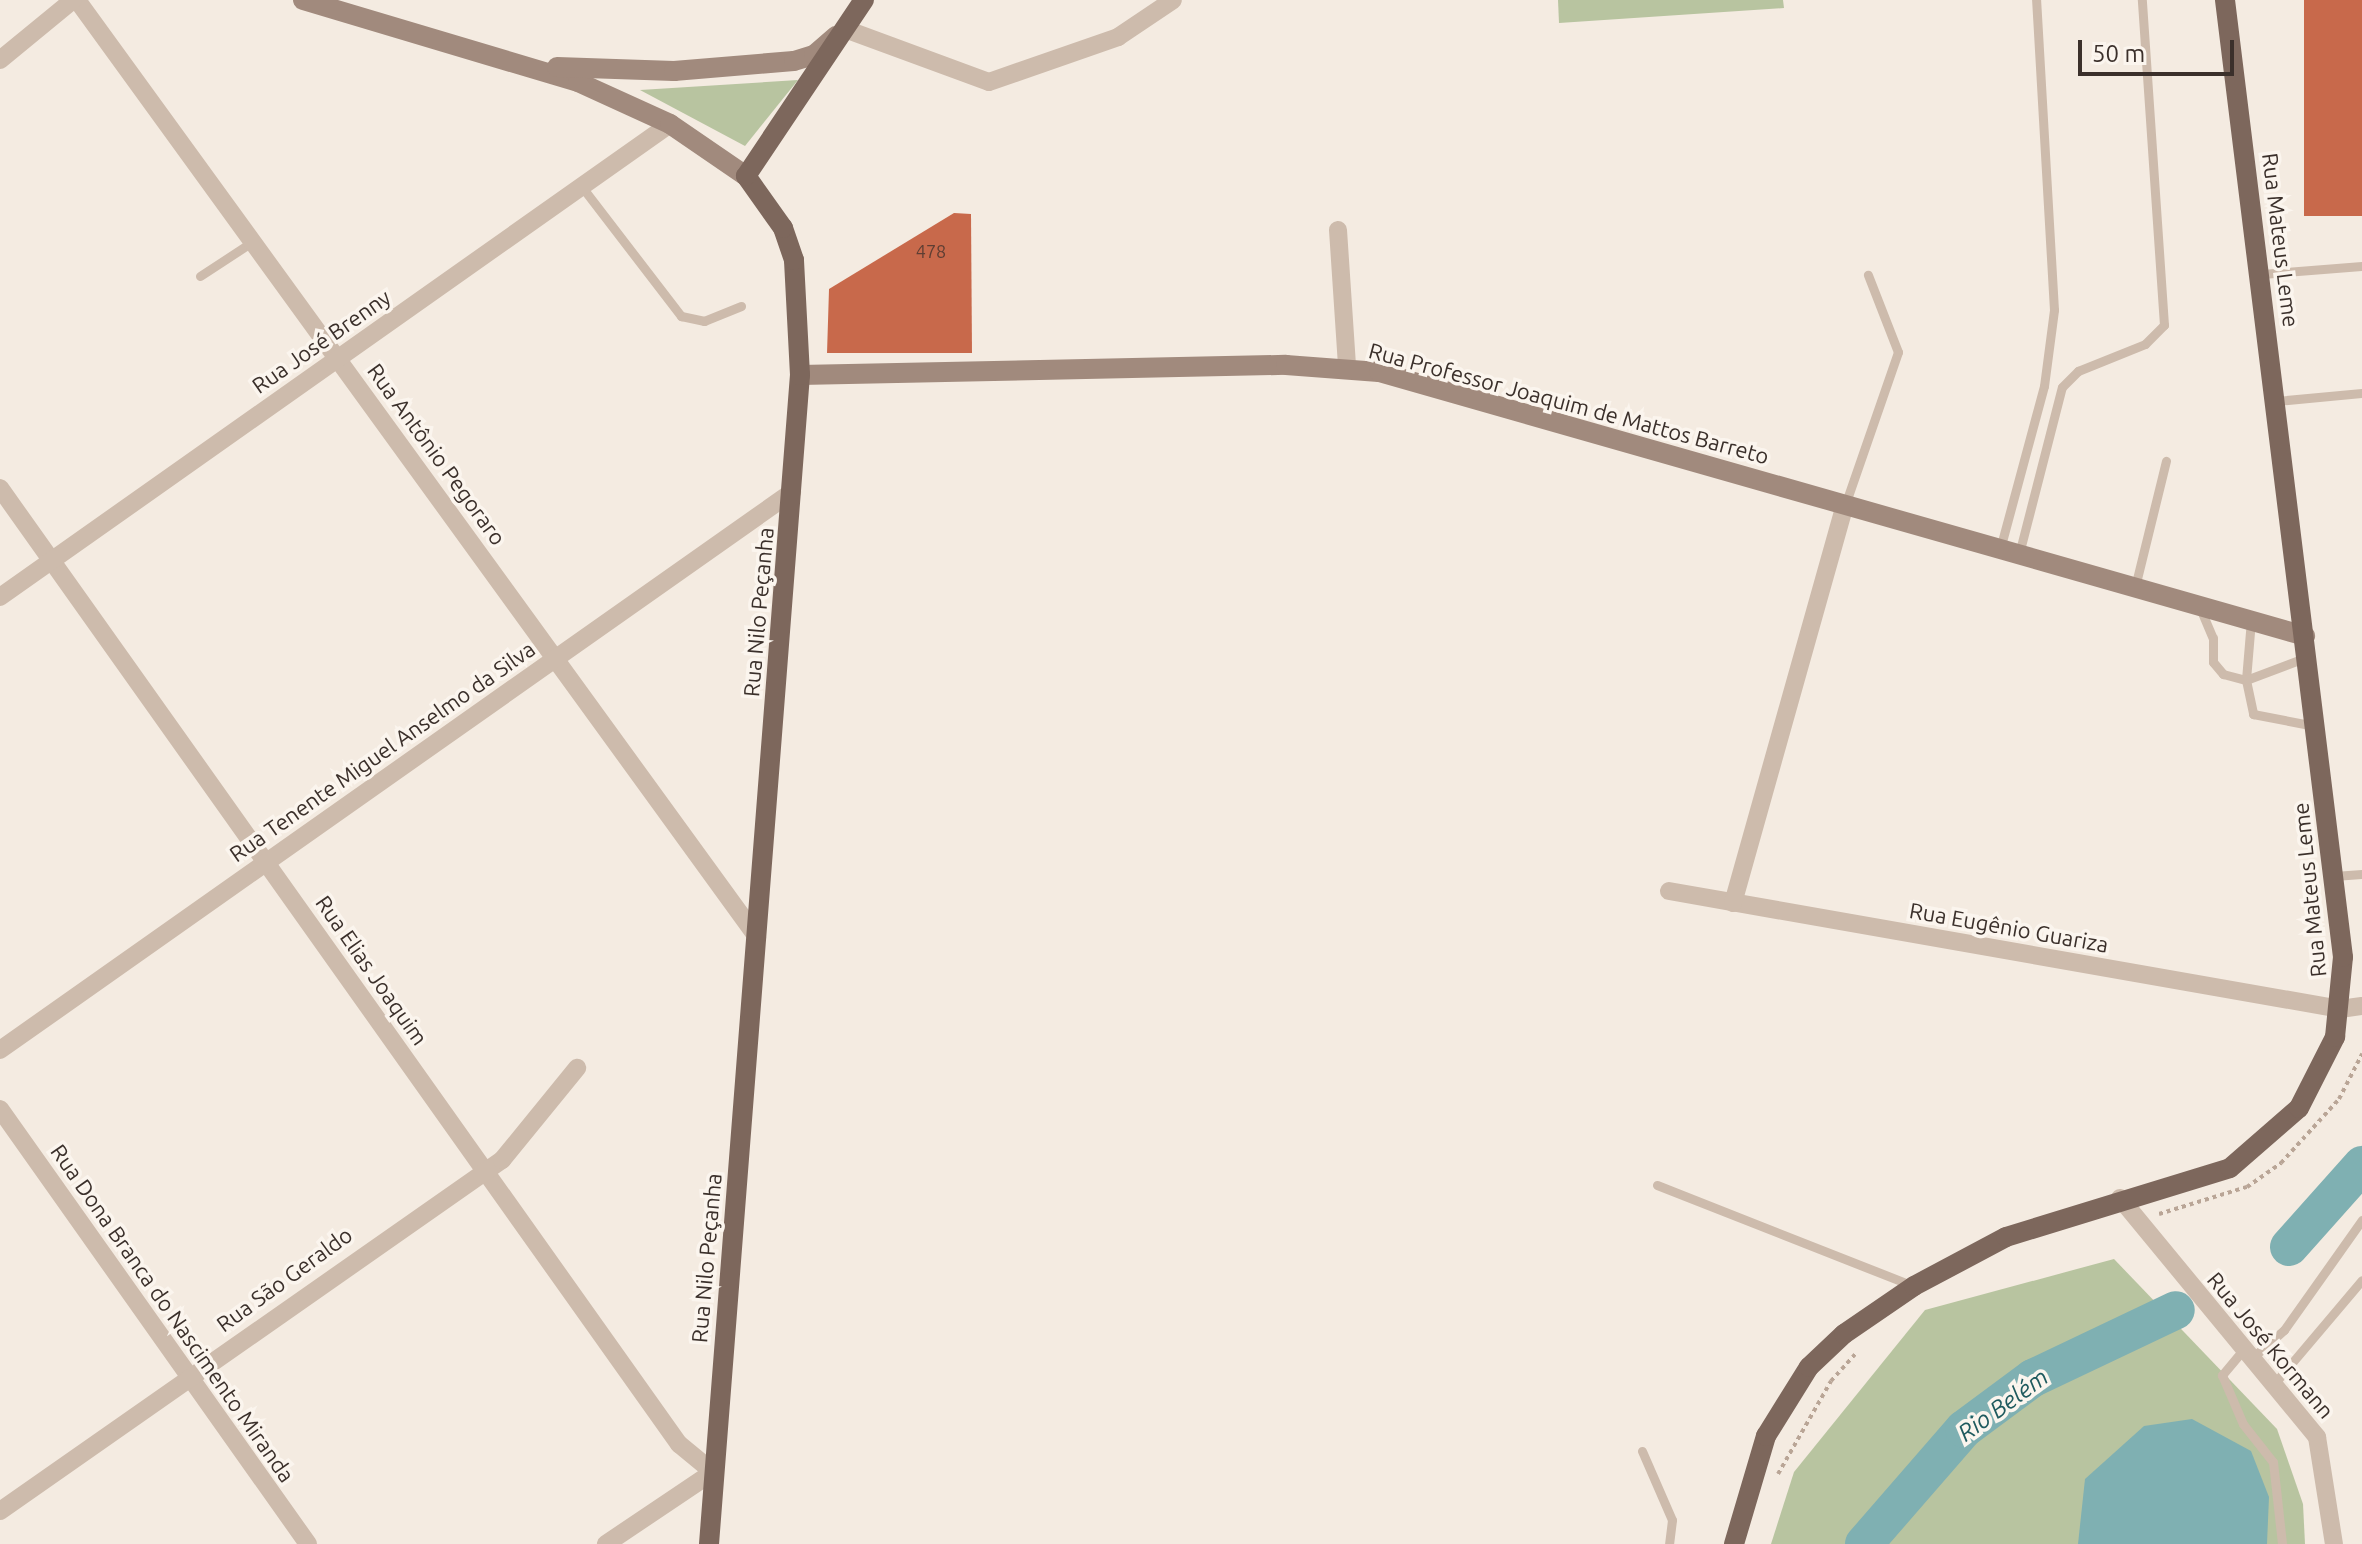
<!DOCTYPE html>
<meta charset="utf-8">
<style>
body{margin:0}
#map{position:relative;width:2362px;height:1544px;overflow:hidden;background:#f4ebe1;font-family:Ubuntu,sans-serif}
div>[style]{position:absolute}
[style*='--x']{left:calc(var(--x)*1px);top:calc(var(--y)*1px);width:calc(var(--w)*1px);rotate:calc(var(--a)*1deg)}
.green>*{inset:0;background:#b8c4a0}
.water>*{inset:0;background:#7fb0b2}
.river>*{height:38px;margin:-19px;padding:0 19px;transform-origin:19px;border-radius:19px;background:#7fb0b2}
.building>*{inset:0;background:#c8694b;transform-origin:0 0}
.path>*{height:4px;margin-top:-2px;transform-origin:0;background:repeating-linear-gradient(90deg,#b9a596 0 4px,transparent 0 8px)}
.lane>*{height:9px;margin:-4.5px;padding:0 4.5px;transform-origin:4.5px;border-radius:4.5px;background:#cdbbac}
.street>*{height:18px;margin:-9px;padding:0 9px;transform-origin:9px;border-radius:9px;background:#cdbbac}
.secondary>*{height:20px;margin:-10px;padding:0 10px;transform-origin:10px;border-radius:10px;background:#a18a7d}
.primary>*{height:20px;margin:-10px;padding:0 10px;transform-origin:10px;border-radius:10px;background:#7d675c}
span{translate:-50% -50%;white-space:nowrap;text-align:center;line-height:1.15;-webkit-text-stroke:7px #fbf5ee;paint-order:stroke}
.number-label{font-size:18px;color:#5e3e33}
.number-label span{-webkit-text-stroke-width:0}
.street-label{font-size:22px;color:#3b302b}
.water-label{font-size:24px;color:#1f5a5e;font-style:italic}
.scale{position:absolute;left:2078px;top:40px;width:156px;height:36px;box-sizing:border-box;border:4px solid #3b302b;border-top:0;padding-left:10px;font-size:24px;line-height:28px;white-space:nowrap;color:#3b302b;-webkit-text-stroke:6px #fbf5ee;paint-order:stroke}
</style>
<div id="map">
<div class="green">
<i style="clip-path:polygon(1558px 0,1783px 0,1784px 8px,1559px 23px)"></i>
<i style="clip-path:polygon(798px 80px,745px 146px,640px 90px)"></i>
<i style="clip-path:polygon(2114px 1259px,2277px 1429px,2303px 1504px,2305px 1544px,1771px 1544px,1794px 1472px,1925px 1310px)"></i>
</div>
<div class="water">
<i style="clip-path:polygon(2192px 1419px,2251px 1451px,2269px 1497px,2267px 1544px,2078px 1544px,2085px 1479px,2144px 1426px)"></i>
</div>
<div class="river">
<i style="--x:2289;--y:1247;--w:110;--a:-48.3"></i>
<i style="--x:1864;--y:1544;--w:152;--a:-49"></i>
<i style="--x:1964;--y:1429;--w:86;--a:-36.5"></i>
<i style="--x:2033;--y:1378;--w:158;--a:-25.4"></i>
</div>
<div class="building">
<i style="left:2304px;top:0;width:58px;height:216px"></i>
<i style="clip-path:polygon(954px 213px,971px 214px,972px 353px,827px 353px,829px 289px)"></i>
</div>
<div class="path">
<i style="--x:2159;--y:1214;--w:92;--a:-17.1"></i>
<i style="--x:2247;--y:1187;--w:42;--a:-35.2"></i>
<i style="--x:2281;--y:1163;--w:86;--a:-47.8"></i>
<i style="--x:2339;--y:1099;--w:51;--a:-62.9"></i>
<i style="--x:1778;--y:1474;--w:107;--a:-60.3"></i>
<i style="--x:1831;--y:1381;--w:36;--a:-48"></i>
</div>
<div class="lane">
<i style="--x:582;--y:187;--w:163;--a:52.5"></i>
<i style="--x:681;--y:316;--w:24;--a:12"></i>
<i style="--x:704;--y:321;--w:40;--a:-22"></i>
<i style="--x:2262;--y:274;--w:100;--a:-4.6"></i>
<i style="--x:200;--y:276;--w:62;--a:-33.2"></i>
<i style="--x:2276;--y:401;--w:86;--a:-5.3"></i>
<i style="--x:1845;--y:505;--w:162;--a:-70.9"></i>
<i style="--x:1898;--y:352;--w:83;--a:-111.3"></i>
<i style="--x:2000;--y:549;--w:169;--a:-74.9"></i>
<i style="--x:2044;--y:386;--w:77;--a:-82.5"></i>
<i style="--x:2054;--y:310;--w:311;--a:-93.3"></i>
<i style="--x:2019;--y:554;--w:172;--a:-75.6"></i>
<i style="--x:2062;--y:387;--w:23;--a:-45"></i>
<i style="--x:2078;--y:371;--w:72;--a:-21.9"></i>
<i style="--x:2145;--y:344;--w:27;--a:-45"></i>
<i style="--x:2164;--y:325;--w:326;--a:-93.9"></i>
<i style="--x:2135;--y:587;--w:130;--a:-76.2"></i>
<i style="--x:2200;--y:608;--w:33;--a:67"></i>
<i style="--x:2213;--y:638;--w:24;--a:90"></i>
<i style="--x:2213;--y:662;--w:16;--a:50"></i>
<i style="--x:2223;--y:674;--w:24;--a:15"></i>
<i style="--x:2246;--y:680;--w:35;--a:78"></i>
<i style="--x:2253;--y:714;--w:63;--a:11"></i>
<i style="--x:2251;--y:620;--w:60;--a:94.8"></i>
<i style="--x:2246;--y:680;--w:65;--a:-20.7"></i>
<i style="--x:2334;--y:876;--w:28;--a:-4"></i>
<i style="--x:1657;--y:1185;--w:276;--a:21.5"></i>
<i style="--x:2243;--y:1350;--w:33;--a:130"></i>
<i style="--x:2222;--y:1375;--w:53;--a:66.8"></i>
<i style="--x:2243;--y:1424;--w:48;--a:51.7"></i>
<i style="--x:2273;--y:1462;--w:82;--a:83.7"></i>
<i style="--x:2251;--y:1359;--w:44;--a:-41.3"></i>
<i style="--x:2284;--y:1330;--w:135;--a:-54.7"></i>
<i style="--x:2274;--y:1384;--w:136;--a:-49.8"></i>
<i style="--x:1642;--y:1451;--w:75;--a:66.5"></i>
<i style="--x:1672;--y:1520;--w:24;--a:97"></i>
</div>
<div class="street">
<i style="--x:77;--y:0;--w:1158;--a:54.03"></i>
<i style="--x:845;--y:29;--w:153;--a:20.2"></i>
<i style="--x:989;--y:82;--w:137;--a:-19.2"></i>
<i style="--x:1118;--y:37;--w:66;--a:-33.9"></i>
<i style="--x:0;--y:60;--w:94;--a:-39.4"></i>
<i style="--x:1338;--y:230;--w:137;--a:86.2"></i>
<i style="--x:0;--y:488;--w:1173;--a:54.62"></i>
<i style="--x:679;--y:1444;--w:44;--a:39.5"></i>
<i style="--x:713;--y:1472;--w:129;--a:146.1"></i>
<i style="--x:0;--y:597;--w:820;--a:-35.22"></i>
<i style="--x:1669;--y:891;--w:681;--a:9.97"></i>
<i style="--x:2340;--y:1009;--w:22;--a:-8"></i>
<i style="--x:1733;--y:903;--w:413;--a:-74.3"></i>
<i style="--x:0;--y:1050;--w:969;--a:-35.17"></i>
<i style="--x:0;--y:1109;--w:533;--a:54.7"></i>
<i style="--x:2120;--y:1198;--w:310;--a:50.5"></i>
<i style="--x:2317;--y:1437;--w:108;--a:81"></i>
<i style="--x:0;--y:1511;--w:613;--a:-34.96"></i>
<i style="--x:502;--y:1160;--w:119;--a:-50.8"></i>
</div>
<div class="secondary">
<i style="--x:303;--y:0;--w:287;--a:16.6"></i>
<i style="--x:578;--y:82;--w:101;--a:24.5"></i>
<i style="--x:670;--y:124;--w:92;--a:34.4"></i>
<i style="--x:557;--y:67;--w:117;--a:2"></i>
<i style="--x:674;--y:71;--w:120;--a:-4.8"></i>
<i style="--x:794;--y:61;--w:21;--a:-17"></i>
<i style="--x:814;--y:55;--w:29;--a:-41"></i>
<i style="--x:800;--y:375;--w:486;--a:-1.2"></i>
<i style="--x:1286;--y:365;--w:93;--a:4.3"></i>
<i style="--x:1379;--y:372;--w:963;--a:15.91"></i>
</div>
<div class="primary">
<i style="--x:709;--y:1544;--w:1173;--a:-85.55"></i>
<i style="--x:800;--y:375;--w:115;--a:-93"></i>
<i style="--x:794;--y:260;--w:34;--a:-109"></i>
<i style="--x:783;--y:228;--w:64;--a:-125.4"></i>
<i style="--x:746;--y:176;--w:212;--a:-56.2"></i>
<i style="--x:1734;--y:1544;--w:113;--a:-73.5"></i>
<i style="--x:1766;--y:1436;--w:81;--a:-58.1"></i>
<i style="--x:1809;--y:1367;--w:48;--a:-43.3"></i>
<i style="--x:1844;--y:1334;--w:85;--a:-34.4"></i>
<i style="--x:1914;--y:1286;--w:104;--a:-28"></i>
<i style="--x:2006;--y:1237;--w:234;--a:-17.1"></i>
<i style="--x:2230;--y:1168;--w:91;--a:-41"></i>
<i style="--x:2299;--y:1108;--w:80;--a:-63.1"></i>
<i style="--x:2335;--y:1037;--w:80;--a:-84.3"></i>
<i style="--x:2343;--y:957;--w:964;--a:-97.03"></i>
</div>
<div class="number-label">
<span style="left:931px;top:251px">478</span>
</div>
<div class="street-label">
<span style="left:2281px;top:240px;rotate:83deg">Rua Mateus Leme</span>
<span style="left:321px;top:341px;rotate:-35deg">Rua José Brenny</span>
<span style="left:1569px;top:403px;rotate:15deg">Rua Professor Joaquim de Mattos Barreto</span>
<span style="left:437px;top:454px;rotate:54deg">Rua Antônio Pegoraro</span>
<span style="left:758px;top:612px;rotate:-85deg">Rua Nilo Peçanha</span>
<span style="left:382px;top:751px;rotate:-35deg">Rua Tenente Miguel Anselmo da Silva</span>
<span style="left:2309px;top:890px;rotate:-96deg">Rua Mateus Leme</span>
<span style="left:2009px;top:927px;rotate:10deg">Rua Eugênio Guariza</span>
<span style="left:372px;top:970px;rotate:55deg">Rua Elias Joaquim</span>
<span style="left:706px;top:1258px;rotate:-85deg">Rua Nilo Peçanha</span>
<span style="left:284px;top:1279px;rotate:-36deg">Rua São Geraldo</span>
<span style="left:173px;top:1313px;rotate:55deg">Rua Dona Branca do Nascimento Miranda</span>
<span style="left:2271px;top:1345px;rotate:50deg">Rua José Kormann</span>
</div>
<div class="water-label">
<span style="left:2003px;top:1405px;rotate:-36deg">Rio Belém</span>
</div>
<div class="scale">50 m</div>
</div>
